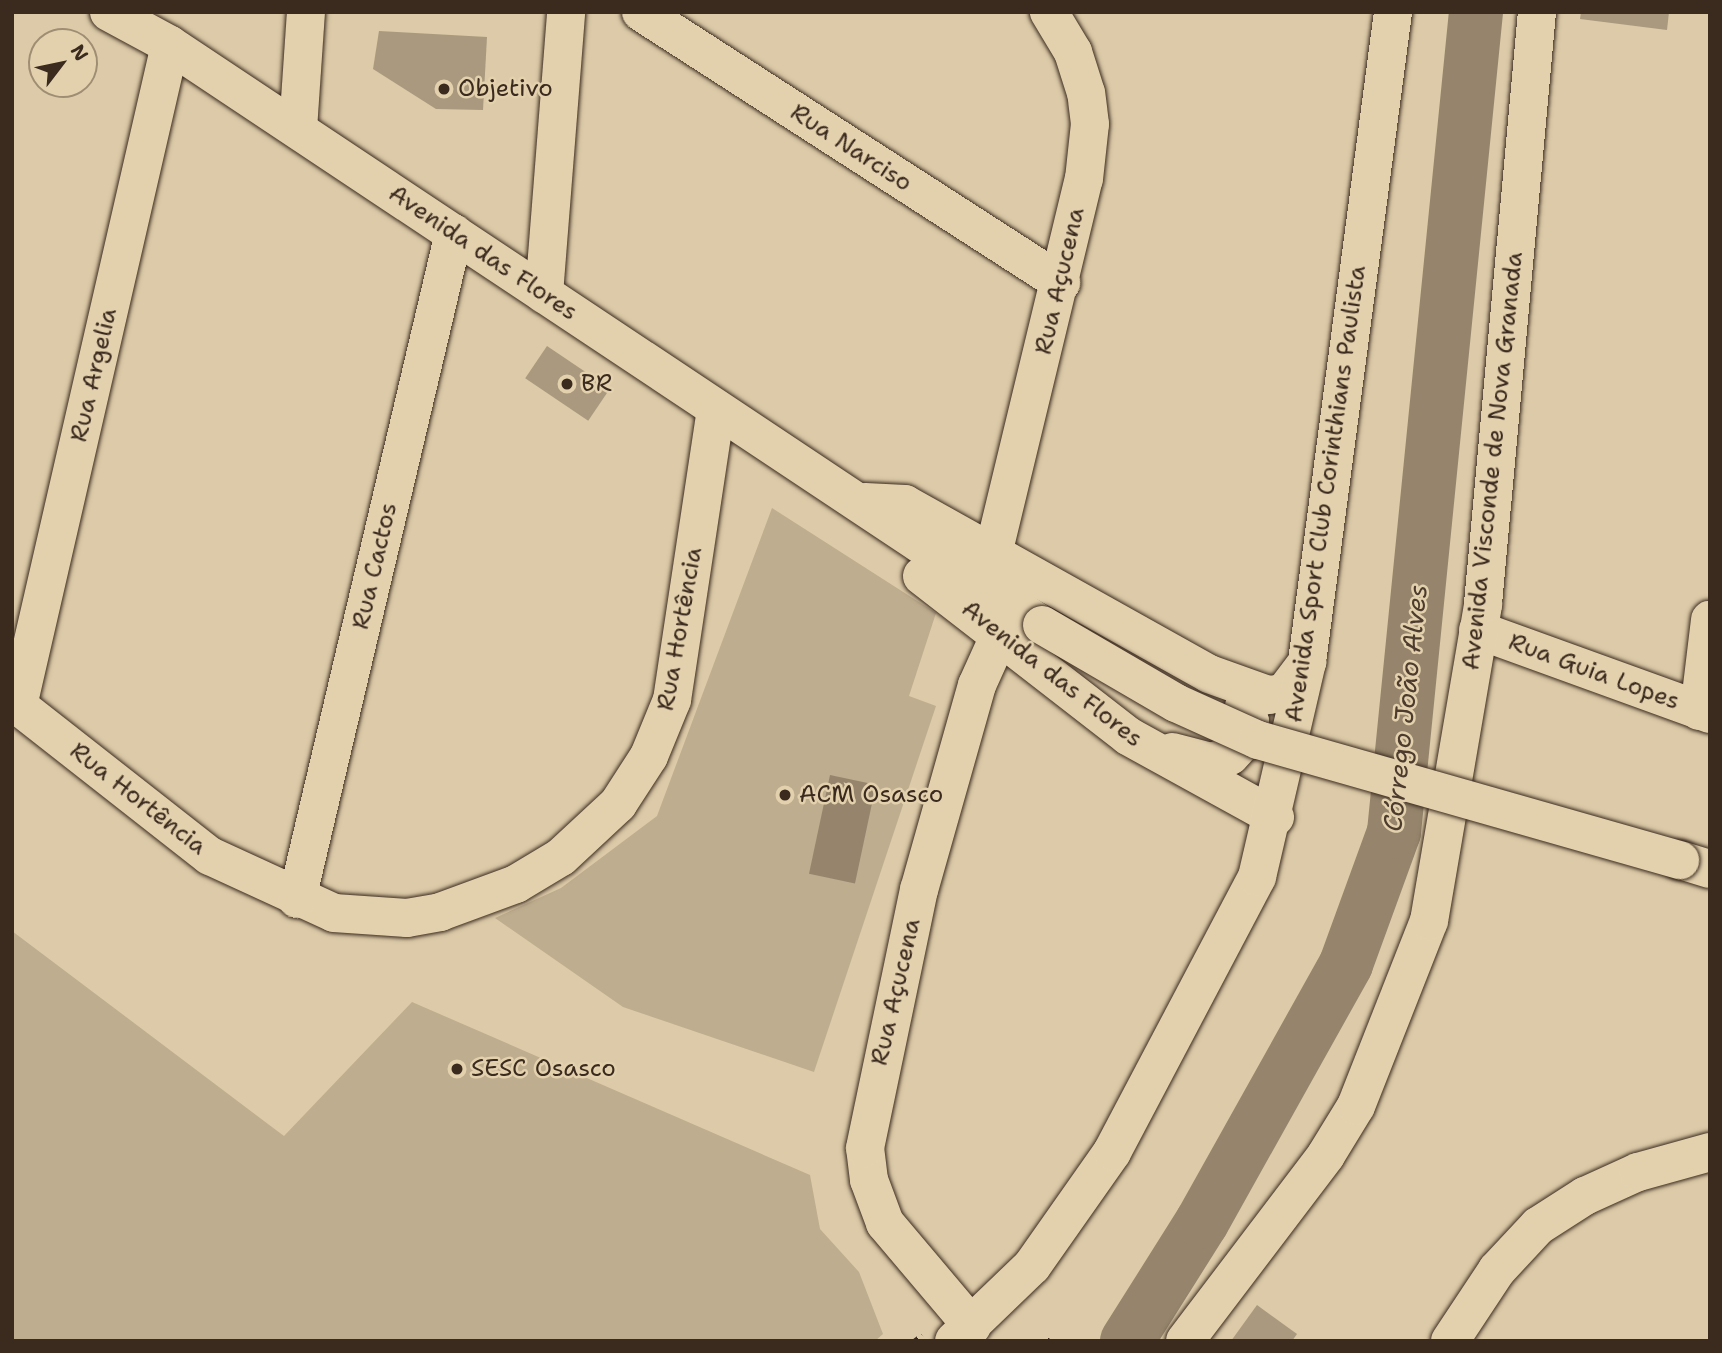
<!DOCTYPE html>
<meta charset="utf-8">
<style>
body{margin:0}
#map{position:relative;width:1722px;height:1353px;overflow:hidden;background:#dccaa8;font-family:"Shantell Sans",sans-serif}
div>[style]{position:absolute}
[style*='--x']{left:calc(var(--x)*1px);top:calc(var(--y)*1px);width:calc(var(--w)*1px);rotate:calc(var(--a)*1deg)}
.green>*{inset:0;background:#bfad8f}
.water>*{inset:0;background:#96856c;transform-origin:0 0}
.river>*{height:54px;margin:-27px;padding:0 27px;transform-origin:27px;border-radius:27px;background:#96856c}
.building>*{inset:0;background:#aa997e;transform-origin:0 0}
.path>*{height:4.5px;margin-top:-2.25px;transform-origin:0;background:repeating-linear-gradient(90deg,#3b2a1e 0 5px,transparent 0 10px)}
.roads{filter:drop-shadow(0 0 2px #3b2a1e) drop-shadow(0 0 2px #3b2a1e)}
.minor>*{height:38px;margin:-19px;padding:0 19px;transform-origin:19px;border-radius:19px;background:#e3d1ae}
.major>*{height:38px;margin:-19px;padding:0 19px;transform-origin:19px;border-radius:19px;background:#e3d1ae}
.bridges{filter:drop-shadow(0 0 2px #3b2a1e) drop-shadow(0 0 2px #3b2a1e)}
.major-bridge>*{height:38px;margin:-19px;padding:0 19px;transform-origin:19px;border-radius:19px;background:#e3d1ae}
.dots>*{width:19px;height:19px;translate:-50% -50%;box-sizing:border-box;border:4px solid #e3d1ae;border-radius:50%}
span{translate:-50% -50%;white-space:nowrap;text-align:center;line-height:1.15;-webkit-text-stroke:5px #e3d1ae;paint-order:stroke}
.poi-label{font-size:24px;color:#3b2a1e}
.left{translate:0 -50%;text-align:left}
.street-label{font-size:24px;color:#3b2a1e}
.water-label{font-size:26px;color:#4d3c2e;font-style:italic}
.frame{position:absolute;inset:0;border:14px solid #3b2a1e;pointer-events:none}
.north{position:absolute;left:28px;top:28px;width:70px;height:70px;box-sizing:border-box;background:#e3d1ae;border:2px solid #a08e74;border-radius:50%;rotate:58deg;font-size:19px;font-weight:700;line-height:28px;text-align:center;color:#3b2a1e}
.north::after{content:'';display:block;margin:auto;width:24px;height:32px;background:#3b2a1e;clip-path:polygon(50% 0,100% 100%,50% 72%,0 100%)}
</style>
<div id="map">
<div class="green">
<i style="clip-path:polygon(772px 508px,936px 613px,909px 696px,936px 706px,814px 1072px,623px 1007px,495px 918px,561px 888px,657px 816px)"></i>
<i style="clip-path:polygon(12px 931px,284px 1136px,412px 1002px,810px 1175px,820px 1229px,859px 1272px,883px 1334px,875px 1341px,12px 1341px)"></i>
</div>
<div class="water">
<i style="left:830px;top:775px;width:47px;height:101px;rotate:12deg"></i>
</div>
<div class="river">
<i style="--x:1127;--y:1341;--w:141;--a:-57.8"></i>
<i style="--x:1202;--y:1222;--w:295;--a:-60.8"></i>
<i style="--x:1346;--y:964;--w:140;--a:-70"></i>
<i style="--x:1394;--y:832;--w:824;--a:-84.29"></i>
</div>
<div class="building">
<i style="clip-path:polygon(1581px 12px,1669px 12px,1667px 30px,1580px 19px)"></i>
<i style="clip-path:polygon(379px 31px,487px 37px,483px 110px,436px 109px,373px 69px)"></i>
<i style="left:547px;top:346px;width:76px;height:39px;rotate:34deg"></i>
<i style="clip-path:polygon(1257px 1305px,1297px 1334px,1292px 1341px,1231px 1341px)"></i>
</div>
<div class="path">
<i style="--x:1047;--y:1339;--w:3;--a:45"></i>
<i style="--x:914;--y:1341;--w:10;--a:-37"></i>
</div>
<div class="roads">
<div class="minor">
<i style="--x:641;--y:12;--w:500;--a:32.8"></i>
<i style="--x:298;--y:129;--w:117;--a:-86.1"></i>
<i style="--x:544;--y:294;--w:283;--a:-85.5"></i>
<i style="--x:993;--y:554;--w:386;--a:-76.4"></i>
<i style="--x:1084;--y:179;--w:55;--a:-83.8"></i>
<i style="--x:1090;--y:124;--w:31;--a:-97"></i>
<i style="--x:1086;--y:93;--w:43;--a:-107.6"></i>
<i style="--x:1073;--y:52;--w:47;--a:-121"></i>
<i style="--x:1478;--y:630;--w:247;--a:19.9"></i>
<i style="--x:12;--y:701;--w:251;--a:38.1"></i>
<i style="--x:210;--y:856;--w:136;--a:24.7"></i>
<i style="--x:334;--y:913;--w:73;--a:3.9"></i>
<i style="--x:407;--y:918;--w:34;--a:-10"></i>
<i style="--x:440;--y:912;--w:81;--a:-20.2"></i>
<i style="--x:516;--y:884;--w:52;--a:-31"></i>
<i style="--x:561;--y:857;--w:78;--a:-42.9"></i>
<i style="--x:618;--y:804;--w:57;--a:-57.1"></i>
<i style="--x:649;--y:756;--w:61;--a:-67.7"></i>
<i style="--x:672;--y:700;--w:294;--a:-81.4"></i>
<i style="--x:18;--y:706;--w:678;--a:-77.05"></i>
<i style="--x:1699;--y:711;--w:92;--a:-83.1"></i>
<i style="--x:297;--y:899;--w:684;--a:-76.74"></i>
<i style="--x:972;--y:1326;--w:135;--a:-130.2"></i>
<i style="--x:885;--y:1223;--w:46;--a:-110.4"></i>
<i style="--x:869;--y:1180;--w:32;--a:-97"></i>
<i style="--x:865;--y:1148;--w:264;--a:-78.2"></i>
<i style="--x:919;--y:890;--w:213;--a:-74.2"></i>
<i style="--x:977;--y:685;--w:56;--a:-65.7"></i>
</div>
<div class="major">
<i style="--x:109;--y:12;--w:69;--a:28.4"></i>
<i style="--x:170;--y:45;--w:1047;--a:33.63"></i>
<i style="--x:865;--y:502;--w:40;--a:2.9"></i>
<i style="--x:905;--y:504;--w:348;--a:29.2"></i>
<i style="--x:1209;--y:674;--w:63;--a:19.6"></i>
<i style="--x:1268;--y:695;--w:16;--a:-7"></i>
<i style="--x:1284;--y:693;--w:39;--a:-53"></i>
<i style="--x:922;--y:576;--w:261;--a:37.8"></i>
<i style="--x:1128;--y:736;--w:168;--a:28.9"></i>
<i style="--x:1172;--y:752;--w:40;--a:14.4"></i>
<i style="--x:1211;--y:762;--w:20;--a:-18"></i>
<i style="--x:1230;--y:756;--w:19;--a:-47"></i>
<i style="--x:1243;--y:742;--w:22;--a:-72"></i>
<i style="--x:1250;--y:721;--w:16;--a:-112"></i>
<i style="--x:1680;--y:860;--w:31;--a:17"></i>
<i style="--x:954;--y:1341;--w:108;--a:-43.9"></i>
<i style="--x:1032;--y:1266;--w:139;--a:-54.9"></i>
<i style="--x:1112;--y:1152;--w:311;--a:-62.2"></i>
<i style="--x:1257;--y:877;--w:221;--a:-76.9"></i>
<i style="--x:1307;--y:662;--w:656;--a:-82.46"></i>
<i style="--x:1185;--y:1341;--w:233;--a:-52.8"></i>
<i style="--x:1326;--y:1155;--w:57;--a:-58.5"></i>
<i style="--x:1356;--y:1106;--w:199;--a:-68.5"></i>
<i style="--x:1429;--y:921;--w:322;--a:-80.3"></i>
<i style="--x:1483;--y:604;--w:594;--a:-84.79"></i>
<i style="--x:1450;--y:1341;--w:85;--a:-56.5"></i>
<i style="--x:1497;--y:1270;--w:60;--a:-47"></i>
<i style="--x:1538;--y:1226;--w:56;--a:-32.6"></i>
<i style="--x:1585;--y:1196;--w:58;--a:-24.4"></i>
<i style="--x:1638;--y:1172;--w:75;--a:-15.5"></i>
</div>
</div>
<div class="bridges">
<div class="major-bridge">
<i style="--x:1042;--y:625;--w:155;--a:30.2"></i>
<i style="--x:1176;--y:703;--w:90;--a:24.3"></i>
<i style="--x:1258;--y:740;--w:439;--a:15.9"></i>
</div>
</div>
<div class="dots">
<i style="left:444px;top:89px;background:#3b2a1e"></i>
<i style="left:567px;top:384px;background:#3b2a1e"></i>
<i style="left:785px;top:795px;background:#3b2a1e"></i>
<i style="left:457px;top:1069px;background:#3b2a1e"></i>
</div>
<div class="poi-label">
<span class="left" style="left:458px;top:89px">Objetivo</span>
<span class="left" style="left:581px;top:384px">BR</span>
<span class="left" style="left:799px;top:795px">ACM Osasco</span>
<span class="left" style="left:471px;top:1069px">SESC Osasco</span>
</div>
<div class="street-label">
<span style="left:851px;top:148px;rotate:33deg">Rua Narciso</span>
<span style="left:483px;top:253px;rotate:34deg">Avenida das Flores</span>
<span style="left:1060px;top:281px;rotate:-77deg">Rua Açucena</span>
<span style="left:94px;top:375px;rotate:-77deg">Rua Argelia</span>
<span style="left:1493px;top:461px;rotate:-84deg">Avenida Visconde de Nova Granada</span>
<span style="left:1326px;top:494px;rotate:-82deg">Avenida Sport Club Corinthians Paulista</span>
<span style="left:375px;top:566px;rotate:-77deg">Rua Cactos</span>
<span style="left:680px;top:629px;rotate:-80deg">Rua Hortência</span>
<span style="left:1594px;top:672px;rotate:20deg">Rua Guia Lopes</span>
<span style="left:1052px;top:674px;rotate:38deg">Avenida das Flores</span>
<span style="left:138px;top:799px;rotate:38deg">Rua Hortência</span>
<span style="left:896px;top:992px;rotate:-77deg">Rua Açucena</span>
</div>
<div class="water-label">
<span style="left:1405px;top:708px;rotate:-84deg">Córrego João Alves</span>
</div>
<div class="frame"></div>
<div class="north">N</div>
</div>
